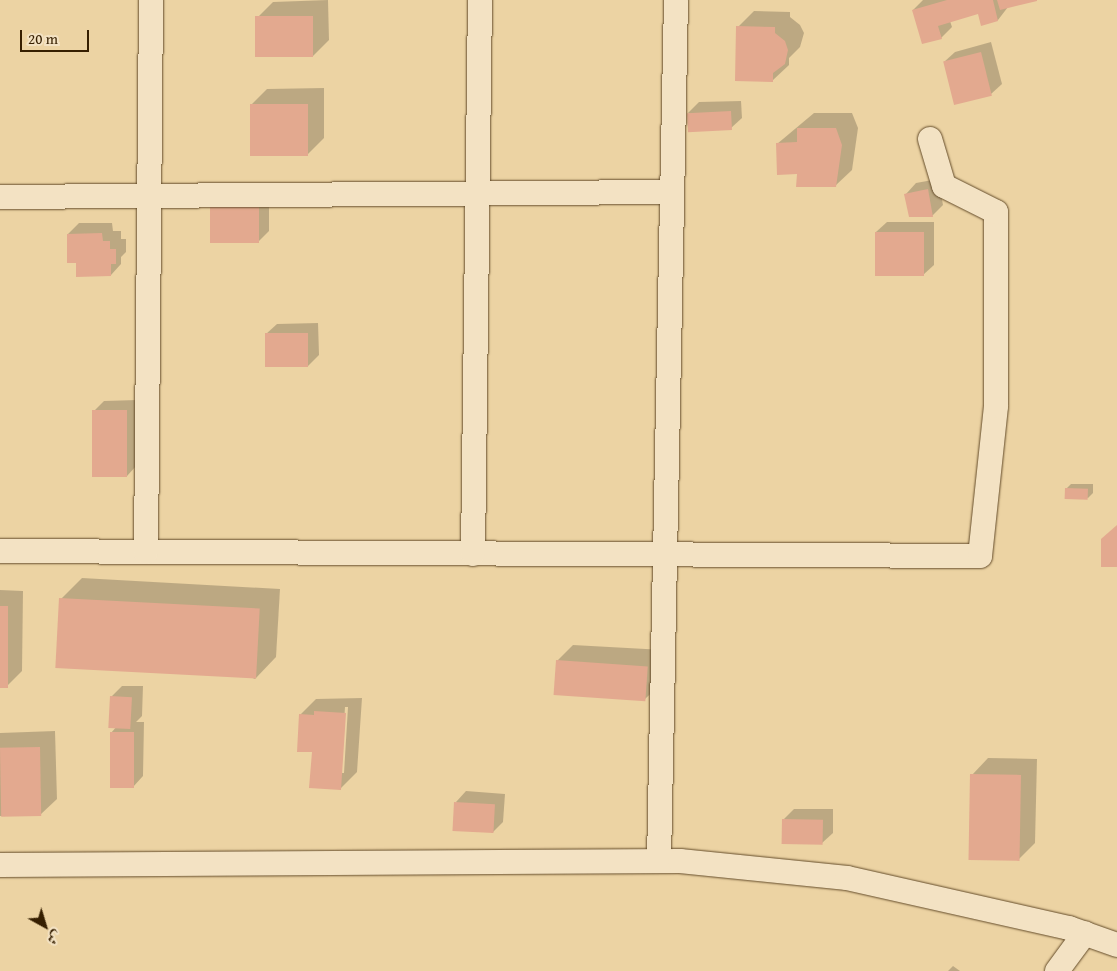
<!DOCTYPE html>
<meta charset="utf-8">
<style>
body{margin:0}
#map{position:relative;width:1117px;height:971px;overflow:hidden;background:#ecd3a3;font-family:"Gentium Book Plus",Amiri,serif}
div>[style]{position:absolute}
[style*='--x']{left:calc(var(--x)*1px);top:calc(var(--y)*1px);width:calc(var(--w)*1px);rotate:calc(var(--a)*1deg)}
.shadow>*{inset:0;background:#0003}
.building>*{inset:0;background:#e3a98f;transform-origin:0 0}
.roads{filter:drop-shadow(0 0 1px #644c2a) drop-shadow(0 0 1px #644c2a)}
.minor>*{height:24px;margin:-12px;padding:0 12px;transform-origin:12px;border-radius:12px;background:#f3e2c3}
span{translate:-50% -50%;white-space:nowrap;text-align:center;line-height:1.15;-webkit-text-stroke:5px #f3e2c3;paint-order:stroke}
.north{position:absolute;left:20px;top:901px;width:50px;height:50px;-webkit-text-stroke:4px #f3e2c3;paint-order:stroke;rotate:141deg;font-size:14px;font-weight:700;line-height:20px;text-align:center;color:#361f01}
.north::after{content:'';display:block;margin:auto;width:18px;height:22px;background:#361f01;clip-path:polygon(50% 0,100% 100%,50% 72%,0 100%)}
.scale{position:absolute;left:20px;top:30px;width:69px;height:22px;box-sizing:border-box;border:2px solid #361f01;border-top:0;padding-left:6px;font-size:15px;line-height:18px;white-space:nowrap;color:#361f01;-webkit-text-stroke:4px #f3e2c3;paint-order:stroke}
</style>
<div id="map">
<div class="shadow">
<i style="clip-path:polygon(328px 0,329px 40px,313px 56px,257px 18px,273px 2px)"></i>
<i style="clip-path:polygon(923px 0,1035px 0,1008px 7px,998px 20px,982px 24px,979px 12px,950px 21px,952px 27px,941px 38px,913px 10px)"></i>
<i style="clip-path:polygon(754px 11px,790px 12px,790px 17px,800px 25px,804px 33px,800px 47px,789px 58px,789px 65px,772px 81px,738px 27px)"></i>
<i style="clip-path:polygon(991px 42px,1002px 84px,991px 94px,944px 62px,955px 52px)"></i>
<i style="clip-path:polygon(324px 88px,324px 138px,308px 154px,251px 105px,267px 89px)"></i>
<i style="clip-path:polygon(741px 101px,742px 118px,731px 128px,688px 113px,699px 102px)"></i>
<i style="clip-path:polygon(814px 113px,852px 113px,858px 128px,852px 170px,835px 186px,798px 173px,777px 144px)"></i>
<i style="clip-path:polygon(938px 179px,943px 205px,932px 216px,906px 194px,916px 183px)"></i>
<i style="clip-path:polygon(269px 195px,269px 231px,259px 241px,211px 207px)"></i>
<i style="clip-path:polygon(887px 222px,934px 222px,934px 265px,923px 275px,876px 232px)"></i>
<i style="clip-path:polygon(79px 223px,112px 223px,113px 231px,121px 231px,121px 239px,126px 239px,126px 252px,121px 257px,121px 264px,111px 275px,77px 262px,68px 234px)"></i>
<i style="clip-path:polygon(318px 323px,319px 355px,308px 366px,266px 334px,277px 324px)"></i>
<i style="clip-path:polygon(137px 400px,137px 465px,127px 476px,93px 412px,104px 401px)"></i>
<i style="clip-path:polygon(1071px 484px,1093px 484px,1093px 493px,1088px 498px,1066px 489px)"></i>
<i style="clip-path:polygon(82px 578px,280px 589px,276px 657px,255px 679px,61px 599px)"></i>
<i style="clip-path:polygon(0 590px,23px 591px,22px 671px,6px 687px,0 687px)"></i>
<i style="clip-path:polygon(573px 645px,664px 650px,662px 683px,645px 699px,557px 661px)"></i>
<i style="clip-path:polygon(122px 686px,143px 686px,142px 716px,136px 722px,144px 722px,143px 776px,133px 787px,111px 733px,117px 726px,111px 697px)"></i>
<i style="clip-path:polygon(evenodd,362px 698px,357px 772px,341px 788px,313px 751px,300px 715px,316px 699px,362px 698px,345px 707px,348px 707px,344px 773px,341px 773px,345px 707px)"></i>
<i style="clip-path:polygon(55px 731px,57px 799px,40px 815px,0 816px,0 733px)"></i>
<i style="clip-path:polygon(988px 758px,1037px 759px,1035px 843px,1019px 859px,972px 775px)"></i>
<i style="clip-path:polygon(466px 791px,505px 794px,503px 822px,492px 833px,456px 802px)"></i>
<i style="clip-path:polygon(794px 809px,833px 809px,833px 833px,822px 843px,784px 819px)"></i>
<i style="clip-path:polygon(953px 966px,960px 971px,948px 971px)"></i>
</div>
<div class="building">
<i style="clip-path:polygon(947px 0,993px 0,998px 21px,981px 26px,978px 14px,938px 26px,942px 39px,922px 44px,912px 10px)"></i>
<i style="clip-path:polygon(997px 0,1037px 0,1037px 1px,1000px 10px)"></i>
<i style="left:313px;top:16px;width:41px;height:58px;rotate:90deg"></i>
<i style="clip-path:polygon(736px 26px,775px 27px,775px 33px,785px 41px,788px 50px,785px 64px,773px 73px,773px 82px,735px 81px)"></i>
<i style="left:981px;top:52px;width:45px;height:39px;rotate:76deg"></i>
<i style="left:250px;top:104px;width:58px;height:52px"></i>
<i style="left:731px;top:111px;width:19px;height:44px;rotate:87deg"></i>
<i style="clip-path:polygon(797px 128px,836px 128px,842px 145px,836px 187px,796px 187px,797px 174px,777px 175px,776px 143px,797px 142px)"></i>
<i style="clip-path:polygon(928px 189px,933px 217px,909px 217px,904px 194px)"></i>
<i style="left:259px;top:205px;width:38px;height:49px;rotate:90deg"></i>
<i style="left:875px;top:232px;width:49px;height:44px"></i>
<i style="clip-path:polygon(102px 233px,103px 241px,110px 241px,110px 249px,116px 249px,116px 264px,111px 264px,111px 276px,76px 277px,76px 263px,67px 263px,67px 234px)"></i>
<i style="left:308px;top:333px;width:34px;height:43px;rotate:90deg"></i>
<i style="left:127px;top:410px;width:67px;height:35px;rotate:90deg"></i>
<i style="left:1065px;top:488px;width:23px;height:11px;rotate:2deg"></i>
<i style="clip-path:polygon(1117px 525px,1117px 567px,1101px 567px,1101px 539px)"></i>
<i style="left:59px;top:598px;width:201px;height:70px;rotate:3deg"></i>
<i style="left:0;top:606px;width:8px;height:82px"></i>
<i style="left:556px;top:660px;width:92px;height:35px;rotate:4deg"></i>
<i style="left:110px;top:696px;width:22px;height:32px;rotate:3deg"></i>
<i style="clip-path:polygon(314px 711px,346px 713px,341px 790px,309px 788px,312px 752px,297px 752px,299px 714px,314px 715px)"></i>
<i style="left:110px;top:732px;width:24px;height:56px"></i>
<i style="left:40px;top:747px;width:69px;height:40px;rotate:89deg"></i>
<i style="left:970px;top:774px;width:51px;height:86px;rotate:1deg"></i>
<i style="left:454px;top:802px;width:41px;height:29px;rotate:3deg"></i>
<i style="left:782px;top:819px;width:41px;height:25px;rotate:1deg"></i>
</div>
<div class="roads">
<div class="minor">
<i style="--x:0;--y:197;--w:672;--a:-0.43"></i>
<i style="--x:0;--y:551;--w:980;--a:0.29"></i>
<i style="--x:980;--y:556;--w:151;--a:-83.9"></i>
<i style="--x:996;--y:406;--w:194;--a:-90"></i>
<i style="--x:996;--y:212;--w:58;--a:-153.4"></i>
<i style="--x:944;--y:186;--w:49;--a:-106.6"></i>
<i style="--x:146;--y:552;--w:552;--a:-89.48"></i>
<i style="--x:473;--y:554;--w:554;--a:-89.28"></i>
<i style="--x:659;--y:861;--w:861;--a:-88.87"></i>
<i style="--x:0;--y:865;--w:680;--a:-0.34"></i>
<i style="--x:680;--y:861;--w:168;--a:5.8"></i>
<i style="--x:847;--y:878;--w:228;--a:12.7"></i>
<i style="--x:1069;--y:928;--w:51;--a:19.5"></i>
<i style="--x:1057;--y:971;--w:47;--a:-53.6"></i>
</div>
</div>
<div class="north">ش</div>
<div class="scale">20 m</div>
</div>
